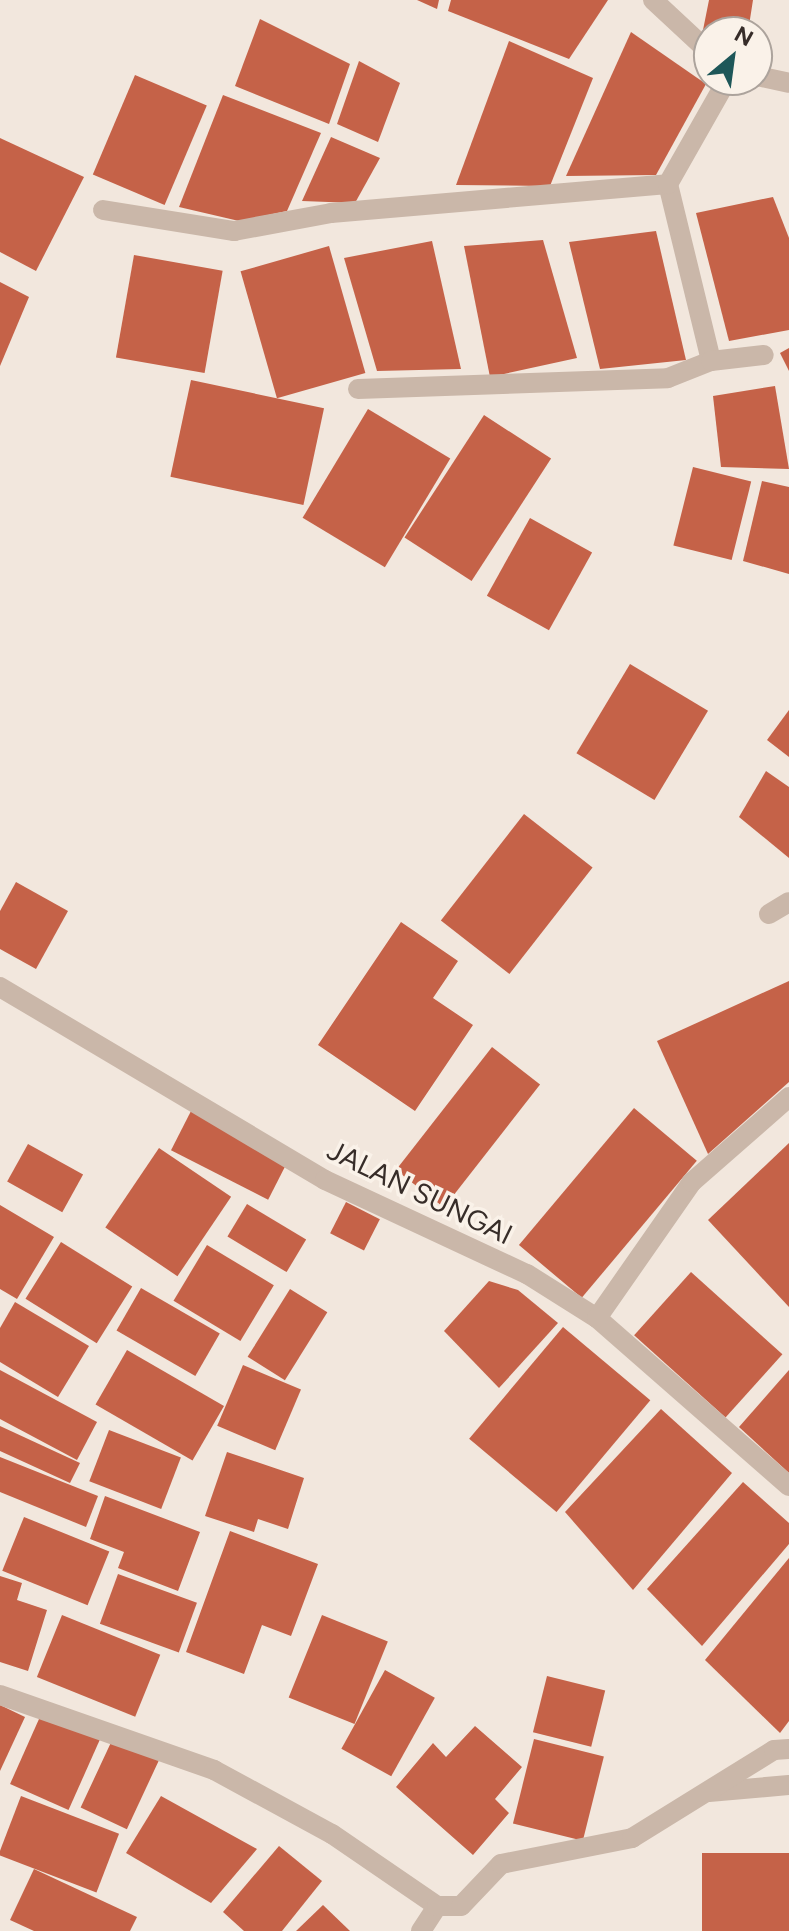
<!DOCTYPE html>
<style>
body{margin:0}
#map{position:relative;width:789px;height:1931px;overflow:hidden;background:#f2e7dd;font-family:Figtree,sans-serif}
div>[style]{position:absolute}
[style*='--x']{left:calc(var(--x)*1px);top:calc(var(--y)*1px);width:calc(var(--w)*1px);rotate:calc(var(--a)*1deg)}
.building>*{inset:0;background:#c56248;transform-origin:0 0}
.minor>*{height:20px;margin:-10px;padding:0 10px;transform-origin:10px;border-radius:10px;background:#cab7a9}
span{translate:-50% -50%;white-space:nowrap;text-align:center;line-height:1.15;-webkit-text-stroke:7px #faf2e9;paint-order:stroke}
.street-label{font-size:28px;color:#372d29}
.north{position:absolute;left:693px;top:16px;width:80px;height:80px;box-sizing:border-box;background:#faf2e9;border:2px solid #aca39c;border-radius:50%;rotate:29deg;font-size:22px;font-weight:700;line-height:32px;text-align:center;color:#372d29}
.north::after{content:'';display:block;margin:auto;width:28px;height:36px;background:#1e5759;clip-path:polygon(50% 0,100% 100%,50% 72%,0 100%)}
</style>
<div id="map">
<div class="building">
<i style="clip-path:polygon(417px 0,439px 0,437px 9px)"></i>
<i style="clip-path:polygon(451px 0,608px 0,569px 59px,448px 11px)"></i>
<i style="clip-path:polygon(709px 0,753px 0,748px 32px,709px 32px,709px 44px,701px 40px)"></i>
<i style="clip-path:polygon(260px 19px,350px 64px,329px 124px,235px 86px)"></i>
<i style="clip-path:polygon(631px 32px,706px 84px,656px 175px,566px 176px)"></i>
<i style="clip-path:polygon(509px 41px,593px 78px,550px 186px,456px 185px)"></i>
<i style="clip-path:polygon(359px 61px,400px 83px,378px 142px,337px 124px)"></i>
<i style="left:135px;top:75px;width:78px;height:108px;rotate:23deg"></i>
<i style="clip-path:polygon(223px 95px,321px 133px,287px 211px,239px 221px,179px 207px)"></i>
<i style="clip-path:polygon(331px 137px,380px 158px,355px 203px,302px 201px)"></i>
<i style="clip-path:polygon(0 138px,84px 177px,36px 271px,0 252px)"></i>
<i style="clip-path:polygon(773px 197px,789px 238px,789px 330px,729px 341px,696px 213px)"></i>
<i style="clip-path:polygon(656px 231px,686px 360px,600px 369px,569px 242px)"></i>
<i style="clip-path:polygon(543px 240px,577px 358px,490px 377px,464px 246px)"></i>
<i style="clip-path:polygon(432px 241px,461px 369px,377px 371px,344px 258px)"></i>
<i style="left:329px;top:246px;width:132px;height:92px;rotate:74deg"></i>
<i style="left:134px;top:255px;width:90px;height:104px;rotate:10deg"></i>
<i style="clip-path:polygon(0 282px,29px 297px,0 366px)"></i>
<i style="clip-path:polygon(789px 348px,789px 371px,780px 353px)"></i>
<i style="left:191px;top:380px;width:136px;height:99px;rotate:12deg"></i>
<i style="clip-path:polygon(775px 386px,789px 469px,721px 467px,713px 396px)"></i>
<i style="left:368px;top:409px;width:96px;height:127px;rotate:31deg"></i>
<i style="left:484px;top:415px;width:80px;height:146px;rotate:33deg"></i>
<i style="left:693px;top:467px;width:60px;height:81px;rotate:14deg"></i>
<i style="clip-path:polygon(762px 481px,789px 487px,789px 574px,743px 561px)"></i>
<i style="left:530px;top:518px;width:71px;height:89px;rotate:29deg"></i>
<i style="left:630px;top:664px;width:91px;height:104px;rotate:31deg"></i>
<i style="clip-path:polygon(789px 710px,789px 757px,767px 740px)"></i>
<i style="clip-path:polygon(766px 771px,789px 787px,789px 858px,739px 817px)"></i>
<i style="left:524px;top:814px;width:87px;height:135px;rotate:38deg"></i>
<i style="clip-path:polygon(16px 882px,68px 911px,36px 969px,0 949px,0 911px)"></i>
<i style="clip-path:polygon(401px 922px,458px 961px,433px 998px,473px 1025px,415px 1111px,318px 1045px)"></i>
<i style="clip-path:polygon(789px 981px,789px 1082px,708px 1154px,657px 1041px)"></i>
<i style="left:492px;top:1047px;width:61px;height:156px;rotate:38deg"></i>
<i style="left:634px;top:1108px;width:82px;height:179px;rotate:40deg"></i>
<i style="left:191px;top:1111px;width:109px;height:44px;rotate:27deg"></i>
<i style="clip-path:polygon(789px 1143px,789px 1307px,708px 1220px)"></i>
<i style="left:28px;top:1144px;width:63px;height:43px;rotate:29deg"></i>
<i style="left:159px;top:1148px;width:87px;height:96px;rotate:34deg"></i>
<i style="left:346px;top:1202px;width:38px;height:35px;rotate:27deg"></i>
<i style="left:247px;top:1204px;width:69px;height:38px;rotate:31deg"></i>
<i style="clip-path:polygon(0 1205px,54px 1237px,17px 1299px,0 1289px)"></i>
<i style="left:61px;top:1242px;width:84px;height:67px;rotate:32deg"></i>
<i style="left:207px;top:1245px;width:78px;height:65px;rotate:31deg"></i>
<i style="left:691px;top:1272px;width:123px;height:85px;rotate:42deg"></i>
<i style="clip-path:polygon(489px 1281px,518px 1290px,558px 1323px,499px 1388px,444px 1331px)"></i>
<i style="left:141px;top:1288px;width:91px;height:49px;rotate:30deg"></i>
<i style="left:290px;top:1289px;width:44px;height:80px;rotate:32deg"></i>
<i style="clip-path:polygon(15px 1302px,89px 1346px,58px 1397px,0 1362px,0 1328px)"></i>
<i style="left:563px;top:1327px;width:114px;height:146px;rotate:40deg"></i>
<i style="left:127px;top:1350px;width:112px;height:63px;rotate:30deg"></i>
<i style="left:243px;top:1365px;width:63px;height:66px;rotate:23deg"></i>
<i style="clip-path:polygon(0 1370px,97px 1422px,77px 1460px,0 1419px)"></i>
<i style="clip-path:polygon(789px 1370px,789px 1473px,739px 1427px)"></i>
<i style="clip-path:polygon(661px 1409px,732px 1473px,633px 1590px,565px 1512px)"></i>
<i style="clip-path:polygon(0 1426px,80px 1463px,70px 1483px,0 1451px)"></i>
<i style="left:109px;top:1430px;width:77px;height:55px;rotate:21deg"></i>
<i style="clip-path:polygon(227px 1452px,304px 1478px,288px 1529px,258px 1519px,254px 1532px,205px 1516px)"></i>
<i style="clip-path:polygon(0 1457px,98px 1496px,86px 1527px,0 1492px)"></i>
<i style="clip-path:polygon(743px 1482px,789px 1523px,789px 1544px,702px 1646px,647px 1589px)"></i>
<i style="clip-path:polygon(105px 1496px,200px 1532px,178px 1591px,118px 1568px,124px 1552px,90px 1539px)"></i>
<i style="left:24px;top:1517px;width:92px;height:58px;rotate:22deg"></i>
<i style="clip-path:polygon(230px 1531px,318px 1564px,291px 1636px,262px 1625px,244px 1674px,186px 1652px)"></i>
<i style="clip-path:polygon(789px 1558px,789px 1721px,780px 1733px,705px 1660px)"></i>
<i style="left:118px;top:1574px;width:84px;height:53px;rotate:20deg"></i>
<i style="clip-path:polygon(0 1576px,22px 1583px,17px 1600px,47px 1610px,28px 1671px,0 1662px)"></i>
<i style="left:62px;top:1615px;width:106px;height:67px;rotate:22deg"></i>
<i style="left:322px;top:1615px;width:71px;height:89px;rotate:22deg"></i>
<i style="left:385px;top:1670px;width:57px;height:90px;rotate:29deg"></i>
<i style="left:547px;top:1676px;width:60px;height:58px;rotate:14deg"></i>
<i style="clip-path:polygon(0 1705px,25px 1717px,0 1771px)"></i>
<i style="left:43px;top:1710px;width:64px;height:81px;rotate:24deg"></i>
<i style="clip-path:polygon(475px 1726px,522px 1767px,495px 1799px,509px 1813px,473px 1855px,396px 1787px,433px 1743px,446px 1757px)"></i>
<i style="left:114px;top:1736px;width:51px;height:79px;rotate:25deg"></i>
<i style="left:534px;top:1739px;width:72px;height:87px;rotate:14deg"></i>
<i style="left:21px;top:1796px;width:105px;height:63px;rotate:21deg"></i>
<i style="clip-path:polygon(161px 1796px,257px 1849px,211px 1903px,126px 1853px)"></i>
<i style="clip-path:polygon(279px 1846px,322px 1881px,282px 1931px,244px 1931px,223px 1912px)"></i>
<i style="left:789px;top:1853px;width:78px;height:87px;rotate:90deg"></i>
<i style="clip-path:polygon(34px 1869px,137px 1917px,130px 1931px,34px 1931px,10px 1920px)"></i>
<i style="clip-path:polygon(323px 1905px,350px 1931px,296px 1931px)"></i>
</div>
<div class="minor">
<i style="--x:653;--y:0;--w:76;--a:42.9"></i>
<i style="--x:757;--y:76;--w:33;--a:12"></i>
<i style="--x:668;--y:184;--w:182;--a:76.3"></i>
<i style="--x:103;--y:210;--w:133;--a:9.1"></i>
<i style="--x:234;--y:231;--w:99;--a:-10.5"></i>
<i style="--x:331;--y:213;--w:338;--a:-4.9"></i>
<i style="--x:668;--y:184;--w:120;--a:-60.4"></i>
<i style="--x:358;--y:389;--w:310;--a:-2"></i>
<i style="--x:668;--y:378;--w:46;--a:-21.6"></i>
<i style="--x:711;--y:361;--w:53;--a:-6.5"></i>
<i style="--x:769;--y:914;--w:23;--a:-31"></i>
<i style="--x:0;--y:987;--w:378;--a:30.7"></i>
<i style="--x:325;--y:1180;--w:223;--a:25"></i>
<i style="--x:527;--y:1274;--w:83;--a:32.2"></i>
<i style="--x:597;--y:1318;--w:255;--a:41.2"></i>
<i style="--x:597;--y:1318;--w:166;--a:-55.1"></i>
<i style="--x:692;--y:1182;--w:129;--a:-41.2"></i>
<i style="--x:0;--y:1695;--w:227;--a:19.3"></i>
<i style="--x:214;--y:1770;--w:134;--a:28.5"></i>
<i style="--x:332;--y:1834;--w:127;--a:34.4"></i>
<i style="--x:709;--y:1792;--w:80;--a:-5"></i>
<i style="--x:421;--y:1931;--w:30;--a:-57"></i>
<i style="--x:437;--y:1906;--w:24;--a:0"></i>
<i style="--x:461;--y:1906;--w:58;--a:-46.4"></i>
<i style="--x:501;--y:1864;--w:134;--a:-11.2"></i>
<i style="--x:632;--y:1838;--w:167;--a:-31.8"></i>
<i style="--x:774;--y:1750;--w:15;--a:-4"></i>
</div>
<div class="street-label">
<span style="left:420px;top:1192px;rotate:26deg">JALAN SUNGAI</span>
</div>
<div class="north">N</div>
</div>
